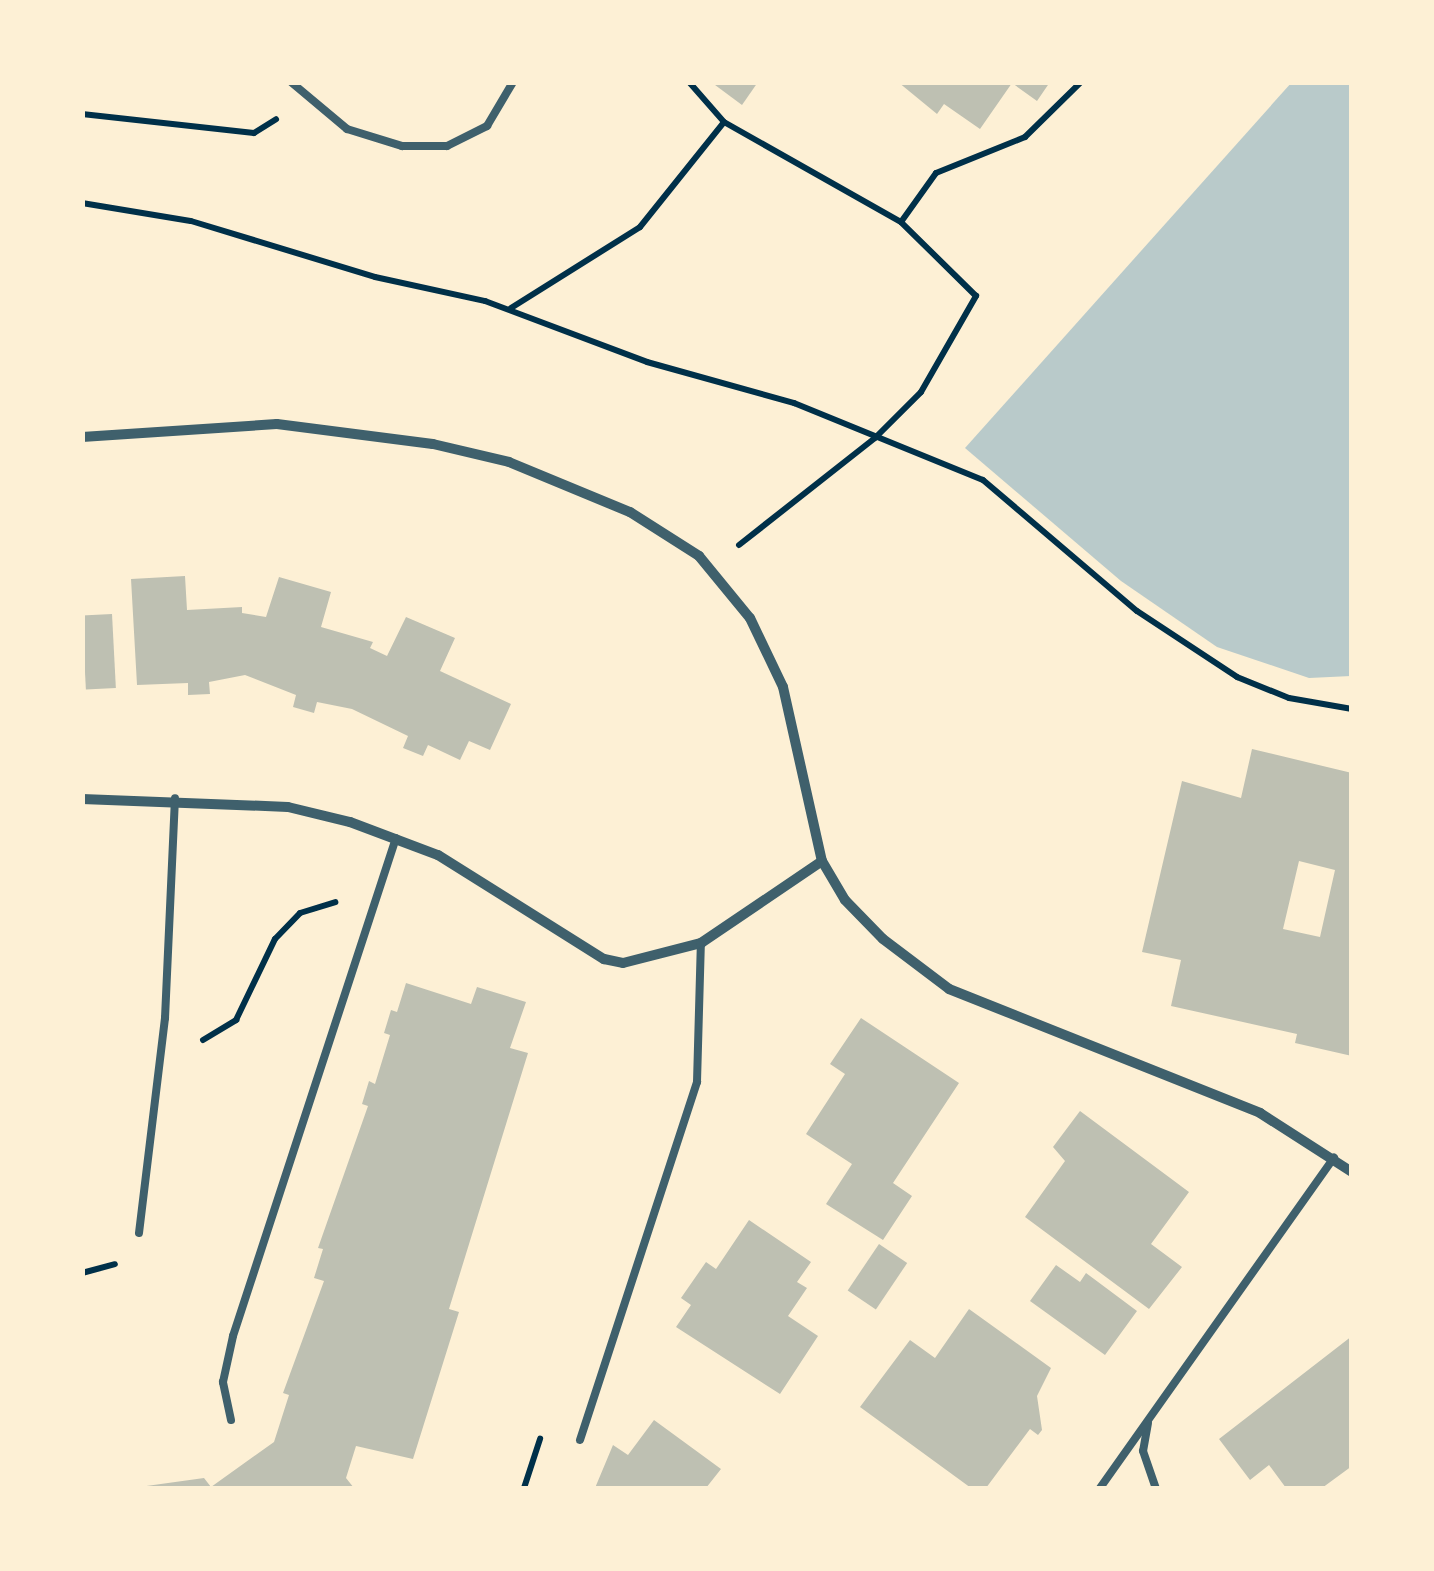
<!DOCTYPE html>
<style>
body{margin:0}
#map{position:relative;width:1434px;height:1571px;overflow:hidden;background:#fdf0d5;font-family:"Playfair Display",serif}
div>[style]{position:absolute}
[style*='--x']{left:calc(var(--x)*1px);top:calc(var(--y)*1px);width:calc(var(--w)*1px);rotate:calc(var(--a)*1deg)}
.green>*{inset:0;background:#b9caca}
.building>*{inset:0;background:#bec0b2;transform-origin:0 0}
.path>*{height:6px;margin:-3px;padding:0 3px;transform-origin:3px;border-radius:3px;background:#003049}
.service>*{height:8px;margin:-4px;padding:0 4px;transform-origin:4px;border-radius:4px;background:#3f606c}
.minor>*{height:10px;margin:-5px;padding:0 5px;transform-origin:5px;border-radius:5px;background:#3f606c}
span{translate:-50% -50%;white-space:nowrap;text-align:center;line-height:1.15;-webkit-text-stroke:8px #fdf0d5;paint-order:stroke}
.frame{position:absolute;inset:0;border:85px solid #fdf0d5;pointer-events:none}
</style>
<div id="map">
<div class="green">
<i style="clip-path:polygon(1292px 82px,1351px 83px,1351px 676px,1309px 678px,1217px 647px,1121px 581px,965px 448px)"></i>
</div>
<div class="building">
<i style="clip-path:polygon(711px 82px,758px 82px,742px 105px)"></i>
<i style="clip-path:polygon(898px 82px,1050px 82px,1037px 101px,1012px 83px,980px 129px,944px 104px,937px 114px)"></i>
<i style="clip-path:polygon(185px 576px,187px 610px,242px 607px,242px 613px,266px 617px,279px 577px,331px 592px,321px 627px,373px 642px,370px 648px,387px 656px,406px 617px,455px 638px,440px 671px,511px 704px,490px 750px,469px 741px,460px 760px,428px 745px,423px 756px,403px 748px,408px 736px,352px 709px,317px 702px,314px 713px,293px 707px,296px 695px,245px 675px,209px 682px,210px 694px,188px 695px,188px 683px,137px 685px,131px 579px)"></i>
<i style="left:112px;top:614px;width:74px;height:30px;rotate:87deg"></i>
<i style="clip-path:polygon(evenodd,1252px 749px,1352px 773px,1352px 1056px,1295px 1043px,1297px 1034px,1171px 1006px,1181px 960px,1142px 952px,1182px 781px,1241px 798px,1252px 749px,1299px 861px,1335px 870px,1320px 937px,1283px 929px,1299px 861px)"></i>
<i style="clip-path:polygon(406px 983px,471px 1004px,477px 987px,526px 1002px,510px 1048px,528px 1053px,449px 1309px,459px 1312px,413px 1459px,356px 1446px,346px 1478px,354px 1488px,132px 1488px,204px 1478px,211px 1487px,274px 1442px,289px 1395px,283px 1393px,324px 1281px,314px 1278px,323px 1249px,318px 1248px,368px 1106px,362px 1104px,369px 1081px,375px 1084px,390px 1035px,384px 1033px,391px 1010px,397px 1012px)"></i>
<i style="clip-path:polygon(861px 1018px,959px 1083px,893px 1183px,912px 1196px,883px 1240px,826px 1204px,852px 1164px,806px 1134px,845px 1074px,830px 1064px)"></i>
<i style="clip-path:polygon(1080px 1111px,1189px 1192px,1151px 1244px,1182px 1267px,1149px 1309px,1025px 1217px,1065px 1161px,1053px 1147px)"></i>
<i style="clip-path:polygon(749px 1220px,811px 1262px,797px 1282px,807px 1288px,788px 1316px,818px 1336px,780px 1394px,676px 1327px,691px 1305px,681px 1298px,706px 1262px,716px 1269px)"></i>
<i style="left:879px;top:1244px;width:34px;height:56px;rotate:34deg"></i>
<i style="clip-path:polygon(1056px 1265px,1080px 1282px,1086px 1273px,1137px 1311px,1105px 1355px,1030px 1301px)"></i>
<i style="clip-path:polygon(969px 1309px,1051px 1368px,1037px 1396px,1042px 1430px,1038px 1435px,1030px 1429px,986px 1488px,971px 1488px,860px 1407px,910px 1340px,935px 1358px)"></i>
<i style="clip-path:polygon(1352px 1336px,1352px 1466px,1322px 1488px,1286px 1488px,1269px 1465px,1250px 1480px,1219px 1439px)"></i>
<i style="clip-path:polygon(654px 1420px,721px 1469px,706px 1488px,595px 1488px,613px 1445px,628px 1455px)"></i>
</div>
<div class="path">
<i style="--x:689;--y:82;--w:53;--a:48.8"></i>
<i style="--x:724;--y:122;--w:203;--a:29.5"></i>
<i style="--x:901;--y:222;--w:60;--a:-54.5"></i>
<i style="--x:936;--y:173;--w:96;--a:-22"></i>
<i style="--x:1025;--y:137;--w:78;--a:-44.5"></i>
<i style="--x:82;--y:114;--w:173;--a:6.3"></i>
<i style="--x:254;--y:133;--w:26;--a:-32"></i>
<i style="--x:82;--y:203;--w:110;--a:9.4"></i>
<i style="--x:191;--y:221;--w:192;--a:16.9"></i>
<i style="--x:375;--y:277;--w:113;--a:12.3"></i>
<i style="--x:485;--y:301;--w:173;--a:20.6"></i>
<i style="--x:647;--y:362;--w:153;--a:15.6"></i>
<i style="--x:794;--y:403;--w:204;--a:22.2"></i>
<i style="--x:983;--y:480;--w:202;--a:40.4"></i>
<i style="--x:1137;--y:611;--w:120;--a:33.4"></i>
<i style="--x:1237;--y:677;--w:56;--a:22"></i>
<i style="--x:1289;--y:698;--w:64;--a:9.9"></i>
<i style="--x:511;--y:308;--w:152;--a:-32.1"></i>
<i style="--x:640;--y:227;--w:134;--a:-51.3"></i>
<i style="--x:739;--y:545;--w:173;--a:-38.2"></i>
<i style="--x:875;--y:438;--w:65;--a:-45"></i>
<i style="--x:921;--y:392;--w:111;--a:-60.2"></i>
<i style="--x:976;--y:296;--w:105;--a:-135.4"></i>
<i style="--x:203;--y:1040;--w:39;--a:-31"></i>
<i style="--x:236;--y:1020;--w:90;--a:-64.3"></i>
<i style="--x:275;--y:939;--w:36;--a:-46"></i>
<i style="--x:300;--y:913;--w:37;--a:-17"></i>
<i style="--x:82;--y:1273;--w:34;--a:-15"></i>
<i style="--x:524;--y:1488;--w:52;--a:-71.9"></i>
</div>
<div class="service">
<i style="--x:291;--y:82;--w:73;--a:40"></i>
<i style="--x:347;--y:129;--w:58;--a:17.2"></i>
<i style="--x:402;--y:146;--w:45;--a:0"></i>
<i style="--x:447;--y:146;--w:45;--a:-26.6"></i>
<i style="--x:487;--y:126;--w:51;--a:-59.4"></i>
<i style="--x:139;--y:1233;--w:217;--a:-83.1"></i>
<i style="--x:165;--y:1018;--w:220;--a:-87.4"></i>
<i style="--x:231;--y:1420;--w:39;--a:-102"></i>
<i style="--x:223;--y:1382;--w:47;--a:-77.7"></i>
<i style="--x:233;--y:1336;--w:524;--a:-71.88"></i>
<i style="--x:1148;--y:1423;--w:28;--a:100"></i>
<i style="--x:1143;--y:1451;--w:39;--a:71"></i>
<i style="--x:580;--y:1440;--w:377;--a:-71.9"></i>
<i style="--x:697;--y:1082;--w:139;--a:-88.4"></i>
<i style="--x:1100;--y:1488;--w:405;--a:-54.7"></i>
</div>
<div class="minor">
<i style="--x:82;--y:437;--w:195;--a:-3.8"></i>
<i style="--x:277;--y:424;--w:157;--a:7.3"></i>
<i style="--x:433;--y:444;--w:78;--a:13.3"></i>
<i style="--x:509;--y:462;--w:131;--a:22.5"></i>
<i style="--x:630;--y:512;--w:82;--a:32.5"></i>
<i style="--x:699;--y:556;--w:80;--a:50.6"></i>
<i style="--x:750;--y:618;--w:76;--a:64.4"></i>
<i style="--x:783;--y:687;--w:178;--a:77.4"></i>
<i style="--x:82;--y:799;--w:206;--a:2.2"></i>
<i style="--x:288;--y:807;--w:64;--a:13.6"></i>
<i style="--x:350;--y:822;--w:94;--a:20.6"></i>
<i style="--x:438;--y:855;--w:196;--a:32.1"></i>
<i style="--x:604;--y:959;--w:19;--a:12"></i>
<i style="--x:623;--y:963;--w:81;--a:-14.4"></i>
<i style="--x:701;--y:943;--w:146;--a:-34.1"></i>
<i style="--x:822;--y:861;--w:45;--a:59.5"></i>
<i style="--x:845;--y:900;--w:54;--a:45.7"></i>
<i style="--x:883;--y:939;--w:83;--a:37.1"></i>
<i style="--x:949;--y:989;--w:335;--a:21.7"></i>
<i style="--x:1260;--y:1113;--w:109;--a:32.7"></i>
</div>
<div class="frame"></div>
</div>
